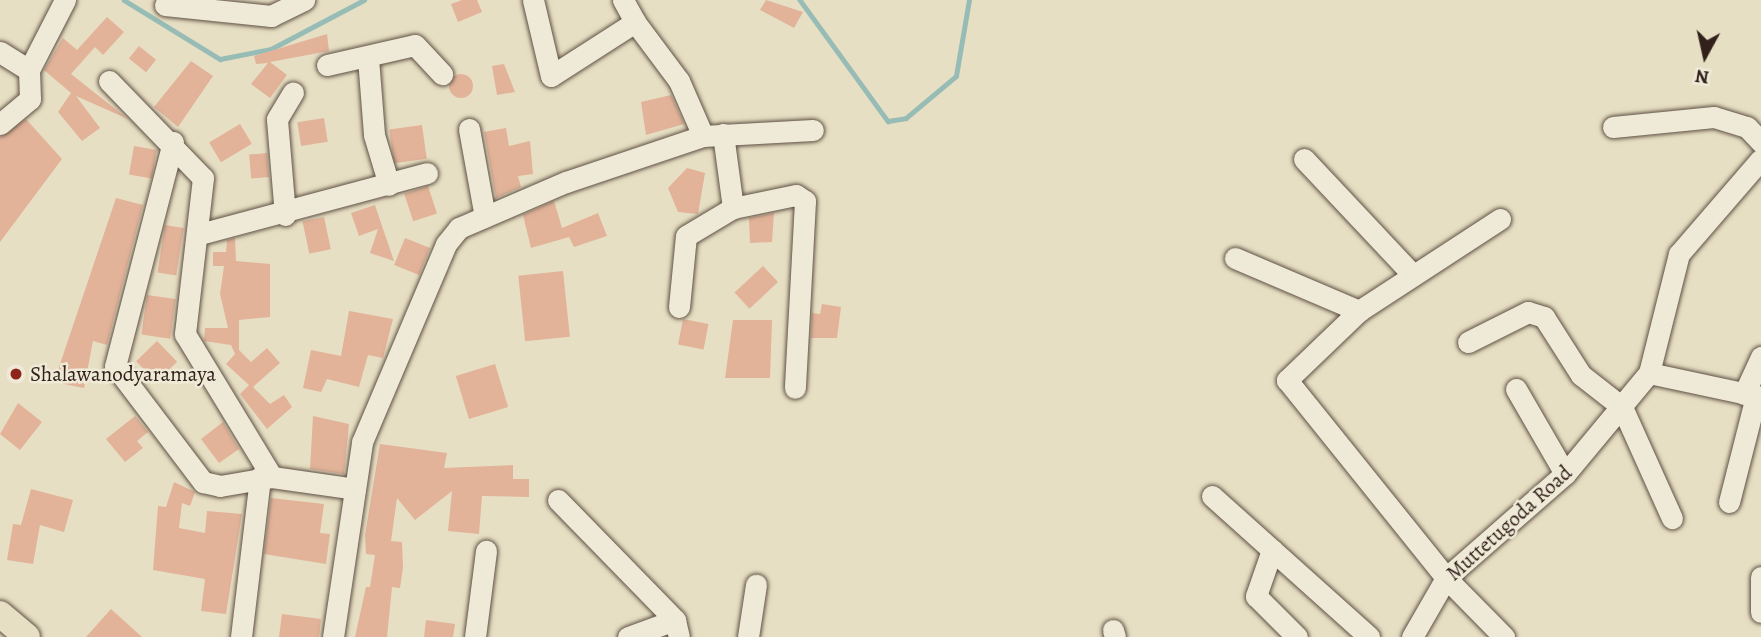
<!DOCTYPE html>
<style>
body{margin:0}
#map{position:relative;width:1761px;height:637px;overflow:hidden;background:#e7dfc3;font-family:Alegreya,serif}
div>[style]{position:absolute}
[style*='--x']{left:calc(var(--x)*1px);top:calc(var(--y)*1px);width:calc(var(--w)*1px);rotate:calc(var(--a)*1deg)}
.stream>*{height:4.5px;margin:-2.25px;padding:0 2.25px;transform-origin:2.25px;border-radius:2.25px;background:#97bcb5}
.building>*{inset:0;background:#e2b399;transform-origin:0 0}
.round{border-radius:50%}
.roads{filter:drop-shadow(0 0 2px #5f5044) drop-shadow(0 0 2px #5f5044)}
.minor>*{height:21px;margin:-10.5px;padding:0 10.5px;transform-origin:10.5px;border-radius:10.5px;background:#efead8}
.major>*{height:26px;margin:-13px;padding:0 13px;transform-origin:13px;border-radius:13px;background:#e7dfc3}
.dots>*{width:19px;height:19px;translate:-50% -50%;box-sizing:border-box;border:4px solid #efead8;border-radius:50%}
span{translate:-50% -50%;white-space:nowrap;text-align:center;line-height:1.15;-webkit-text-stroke:5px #efead8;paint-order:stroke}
.poi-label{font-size:21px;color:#32211a}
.left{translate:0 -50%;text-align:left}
.street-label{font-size:21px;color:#32211a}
.north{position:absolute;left:1670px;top:21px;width:70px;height:70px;-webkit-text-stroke:5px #efead8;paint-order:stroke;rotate:188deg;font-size:19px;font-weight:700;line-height:28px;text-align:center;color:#32211a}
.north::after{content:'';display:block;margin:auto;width:24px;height:32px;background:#32211a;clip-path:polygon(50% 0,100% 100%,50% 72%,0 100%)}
</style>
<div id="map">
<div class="stream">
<i style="--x:124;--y:0;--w:113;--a:31.6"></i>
<i style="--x:220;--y:59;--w:52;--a:-11.1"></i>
<i style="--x:271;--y:49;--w:105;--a:-27.8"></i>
<i style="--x:800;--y:0;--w:150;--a:54"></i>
<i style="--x:888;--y:121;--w:18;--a:-9"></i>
<i style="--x:906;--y:118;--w:65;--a:-40"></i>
<i style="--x:956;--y:76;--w:77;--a:-80.3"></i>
</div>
<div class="building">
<i style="clip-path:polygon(462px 0,477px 0,482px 12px,458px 22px,451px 4px)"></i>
<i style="clip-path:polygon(766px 0,803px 12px,794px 28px,760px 10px)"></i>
<i style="clip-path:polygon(107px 17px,124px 32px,103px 55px,95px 47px,71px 74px,128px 119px,76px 96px,100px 128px,82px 141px,58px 112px,71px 93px,44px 70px,63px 38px,77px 50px)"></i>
<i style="clip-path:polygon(327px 34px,329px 51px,270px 62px,287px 75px,270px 98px,251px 84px,268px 63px,256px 64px,254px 56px)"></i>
<i style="left:139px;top:46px;width:22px;height:16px;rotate:39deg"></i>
<i style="clip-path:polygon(191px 61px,213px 76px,178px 127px,154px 107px)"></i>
<i style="clip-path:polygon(504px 64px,515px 92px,497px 95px,492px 66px)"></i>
<i class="round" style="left:449px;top:74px;width:24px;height:24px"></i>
<i style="clip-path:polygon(671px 95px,684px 124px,646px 135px,641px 102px)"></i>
<i style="left:324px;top:118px;width:24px;height:27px;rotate:81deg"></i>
<i style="clip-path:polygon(26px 119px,62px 159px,0 242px,0 137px)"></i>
<i style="left:240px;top:124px;width:23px;height:36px;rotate:59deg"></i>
<i style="left:422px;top:125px;width:34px;height:33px;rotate:82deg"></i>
<i style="clip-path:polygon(506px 128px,509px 146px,530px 141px,533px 174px,518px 176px,521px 187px,496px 198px,484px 132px)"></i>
<i style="left:134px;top:146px;width:23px;height:29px;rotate:10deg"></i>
<i style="left:267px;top:153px;width:24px;height:18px;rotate:85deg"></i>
<i style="clip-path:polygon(687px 168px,705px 173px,698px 214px,678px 212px,668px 188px)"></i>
<i style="left:428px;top:186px;width:29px;height:25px;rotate:72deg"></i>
<i style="clip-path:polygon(116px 198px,143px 205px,107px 345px,93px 341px,84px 388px,54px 382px)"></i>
<i style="clip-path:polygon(554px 201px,562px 228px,598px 213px,607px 236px,574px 247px,569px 237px,531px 248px,523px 215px)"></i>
<i style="clip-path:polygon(375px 205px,381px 223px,394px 261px,370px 253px,378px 229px,359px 236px,351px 213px)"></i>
<i style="clip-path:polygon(774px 213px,772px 242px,750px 243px,749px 218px)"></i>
<i style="left:324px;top:217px;width:33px;height:22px;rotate:78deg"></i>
<i style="left:165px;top:225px;width:19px;height:48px;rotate:9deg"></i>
<i style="clip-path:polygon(235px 238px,236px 261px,270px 264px,270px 317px,239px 320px,239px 350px,251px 362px,267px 348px,280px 363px,253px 387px,270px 404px,284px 395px,292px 407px,267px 429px,240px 394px,249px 385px,226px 364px,235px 354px,231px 345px,204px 341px,205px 328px,228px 328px,220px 294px,224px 266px,213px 266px,213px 252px,226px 252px,227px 240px)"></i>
<i style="left:405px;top:238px;width:27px;height:29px;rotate:22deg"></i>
<i style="left:763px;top:266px;width:22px;height:39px;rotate:47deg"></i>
<i style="left:563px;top:271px;width:66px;height:45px;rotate:84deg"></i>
<i style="left:147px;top:295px;width:29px;height:40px;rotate:8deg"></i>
<i style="clip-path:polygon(822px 304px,841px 307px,837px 338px,811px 338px,812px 313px,820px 314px)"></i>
<i style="clip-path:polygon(349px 311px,393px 319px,383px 358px,368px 355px,359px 387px,327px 379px,321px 392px,303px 388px,311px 350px,341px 356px)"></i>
<i style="left:683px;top:319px;width:26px;height:26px;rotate:11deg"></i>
<i style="clip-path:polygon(733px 320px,772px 320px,770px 378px,725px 378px)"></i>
<i style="left:157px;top:341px;width:29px;height:29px;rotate:46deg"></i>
<i style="left:495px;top:364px;width:45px;height:41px;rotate:73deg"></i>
<i style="clip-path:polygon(18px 403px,42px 422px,20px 450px,0 434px)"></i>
<i style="clip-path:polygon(135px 416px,148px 432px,137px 441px,143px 448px,125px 462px,106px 439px)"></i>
<i style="clip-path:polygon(313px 416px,349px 424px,344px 474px,310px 469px)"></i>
<i style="clip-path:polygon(223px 422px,239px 449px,219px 463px,201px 439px)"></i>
<i style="clip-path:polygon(380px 444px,447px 453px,444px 468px,513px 465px,513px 479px,529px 479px,529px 497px,482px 496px,479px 534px,448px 531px,452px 491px,415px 520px,397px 498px,391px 541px,402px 542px,403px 567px,400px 588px,392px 587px,387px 637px,355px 637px,366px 587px,370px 587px,375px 555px,366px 554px,365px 535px)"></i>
<i style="clip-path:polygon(174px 482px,195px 492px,190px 506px,182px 503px,179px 528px,205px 533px,207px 511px,242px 514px,226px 614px,201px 611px,205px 579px,153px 570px,158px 506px,166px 507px)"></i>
<i style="clip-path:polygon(31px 489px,73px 500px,64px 532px,40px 525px,33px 564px,7px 560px,13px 524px,21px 525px)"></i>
<i style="clip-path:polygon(271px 498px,324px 504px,320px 533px,330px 534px,326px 564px,264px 554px)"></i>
<i style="clip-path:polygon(111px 609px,142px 637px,86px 637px)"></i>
<i style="clip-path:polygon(282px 614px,321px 619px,319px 637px,279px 637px)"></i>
<i style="clip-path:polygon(426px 620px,455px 624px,453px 637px,424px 637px)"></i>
</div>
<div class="roads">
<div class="minor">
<i style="--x:533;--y:0;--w:78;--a:76.7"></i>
<i style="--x:551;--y:76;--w:100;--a:-32.7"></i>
<i style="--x:635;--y:22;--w:74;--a:53.3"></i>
<i style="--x:679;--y:81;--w:60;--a:66.4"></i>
<i style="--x:623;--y:0;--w:25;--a:61"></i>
<i style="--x:165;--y:5;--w:107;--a:5.9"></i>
<i style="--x:271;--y:16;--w:37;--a:-26"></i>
<i style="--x:0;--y:52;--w:34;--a:32"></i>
<i style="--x:29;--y:70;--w:29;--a:88"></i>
<i style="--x:30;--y:99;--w:39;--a:140"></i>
<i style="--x:368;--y:58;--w:77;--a:85.5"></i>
<i style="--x:374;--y:135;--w:52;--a:73.3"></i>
<i style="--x:327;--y:65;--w:90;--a:-12.8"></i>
<i style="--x:415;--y:45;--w:40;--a:47"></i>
<i style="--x:29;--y:70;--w:79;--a:-62.8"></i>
<i style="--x:109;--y:81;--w:135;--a:45.9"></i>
<i style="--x:203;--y:178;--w:157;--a:96.6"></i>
<i style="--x:185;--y:334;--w:167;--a:58.7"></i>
<i style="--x:1613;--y:127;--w:101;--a:-5.7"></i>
<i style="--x:1714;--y:117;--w:34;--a:17"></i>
<i style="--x:1747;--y:127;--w:21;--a:47"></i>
<i style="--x:469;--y:129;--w:89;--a:79.7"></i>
<i style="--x:723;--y:134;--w:75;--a:82.3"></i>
<i style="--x:733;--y:208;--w:64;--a:-11.7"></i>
<i style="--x:796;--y:195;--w:11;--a:34"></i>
<i style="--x:805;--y:201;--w:187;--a:93.1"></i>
<i style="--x:173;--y:142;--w:231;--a:104.5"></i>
<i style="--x:115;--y:366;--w:146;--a:52.8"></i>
<i style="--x:203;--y:482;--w:17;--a:13"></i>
<i style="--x:220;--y:486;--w:53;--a:-9.8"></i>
<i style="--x:272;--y:477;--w:84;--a:8.2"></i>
<i style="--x:1304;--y:159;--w:159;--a:46.8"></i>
<i style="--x:285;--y:215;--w:96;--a:-94.8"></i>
<i style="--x:277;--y:119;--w:31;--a:-59"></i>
<i style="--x:1500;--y:219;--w:168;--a:146.9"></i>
<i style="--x:1359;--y:311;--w:100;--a:136.2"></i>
<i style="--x:1287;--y:380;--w:254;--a:51.2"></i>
<i style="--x:1446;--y:578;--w:83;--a:45.5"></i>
<i style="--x:200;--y:234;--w:235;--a:-15"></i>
<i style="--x:1235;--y:258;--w:135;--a:23.1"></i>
<i style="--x:679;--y:307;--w:71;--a:-84.4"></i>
<i style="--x:686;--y:236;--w:55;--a:-30.8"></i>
<i style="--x:1468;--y:342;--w:67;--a:-26.6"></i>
<i style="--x:1528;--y:312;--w:17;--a:17"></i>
<i style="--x:1544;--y:317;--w:69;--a:57.5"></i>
<i style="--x:1581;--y:375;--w:52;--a:38"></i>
<i style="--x:1622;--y:407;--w:122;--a:65.8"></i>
<i style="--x:1649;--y:373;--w:123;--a:-75.9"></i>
<i style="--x:1679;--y:254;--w:125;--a:-49.2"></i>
<i style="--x:1516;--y:389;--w:98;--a:60"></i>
<i style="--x:1744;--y:394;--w:41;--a:-65.3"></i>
<i style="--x:1212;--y:496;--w:211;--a:41.9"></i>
<i style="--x:558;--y:500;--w:168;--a:45.7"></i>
<i style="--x:675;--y:620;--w:17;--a:77"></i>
<i style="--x:1729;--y:502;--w:109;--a:-75.7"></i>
<i style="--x:1272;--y:550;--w:49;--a:109.2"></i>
<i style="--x:1256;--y:596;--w:58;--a:45"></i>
<i style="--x:1761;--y:577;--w:35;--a:90"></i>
<i style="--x:1113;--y:630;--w:7;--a:74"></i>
<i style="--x:241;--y:637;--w:161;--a:-83.2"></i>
<i style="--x:333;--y:637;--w:197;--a:-81.5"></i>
<i style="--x:362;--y:442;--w:215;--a:-67"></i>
<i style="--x:446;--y:244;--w:21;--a:-51"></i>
<i style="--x:459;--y:228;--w:116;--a:-23.3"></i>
<i style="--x:566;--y:182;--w:145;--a:-18.6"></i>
<i style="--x:703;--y:136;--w:110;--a:-3.1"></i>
<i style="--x:475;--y:637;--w:87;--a:-82.7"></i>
<i style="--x:628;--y:637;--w:50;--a:-19.9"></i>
<i style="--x:748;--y:637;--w:53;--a:-81.3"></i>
<i style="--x:1412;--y:637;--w:68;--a:-60"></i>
<i style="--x:1446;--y:578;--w:158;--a:-41.2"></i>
<i style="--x:1565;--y:474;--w:131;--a:-50.3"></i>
<i style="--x:1649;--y:373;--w:115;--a:12.1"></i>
</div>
<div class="major">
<i style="--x:0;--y:614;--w:35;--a:40"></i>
</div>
</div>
<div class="dots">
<i style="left:16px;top:374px;background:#8f2418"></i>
</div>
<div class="poi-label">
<span class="left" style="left:30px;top:374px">Shalawanodyaramaya</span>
</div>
<div class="street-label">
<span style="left:1509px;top:523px;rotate:-42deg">Muttetugoda Road</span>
</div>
<div class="north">N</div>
</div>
